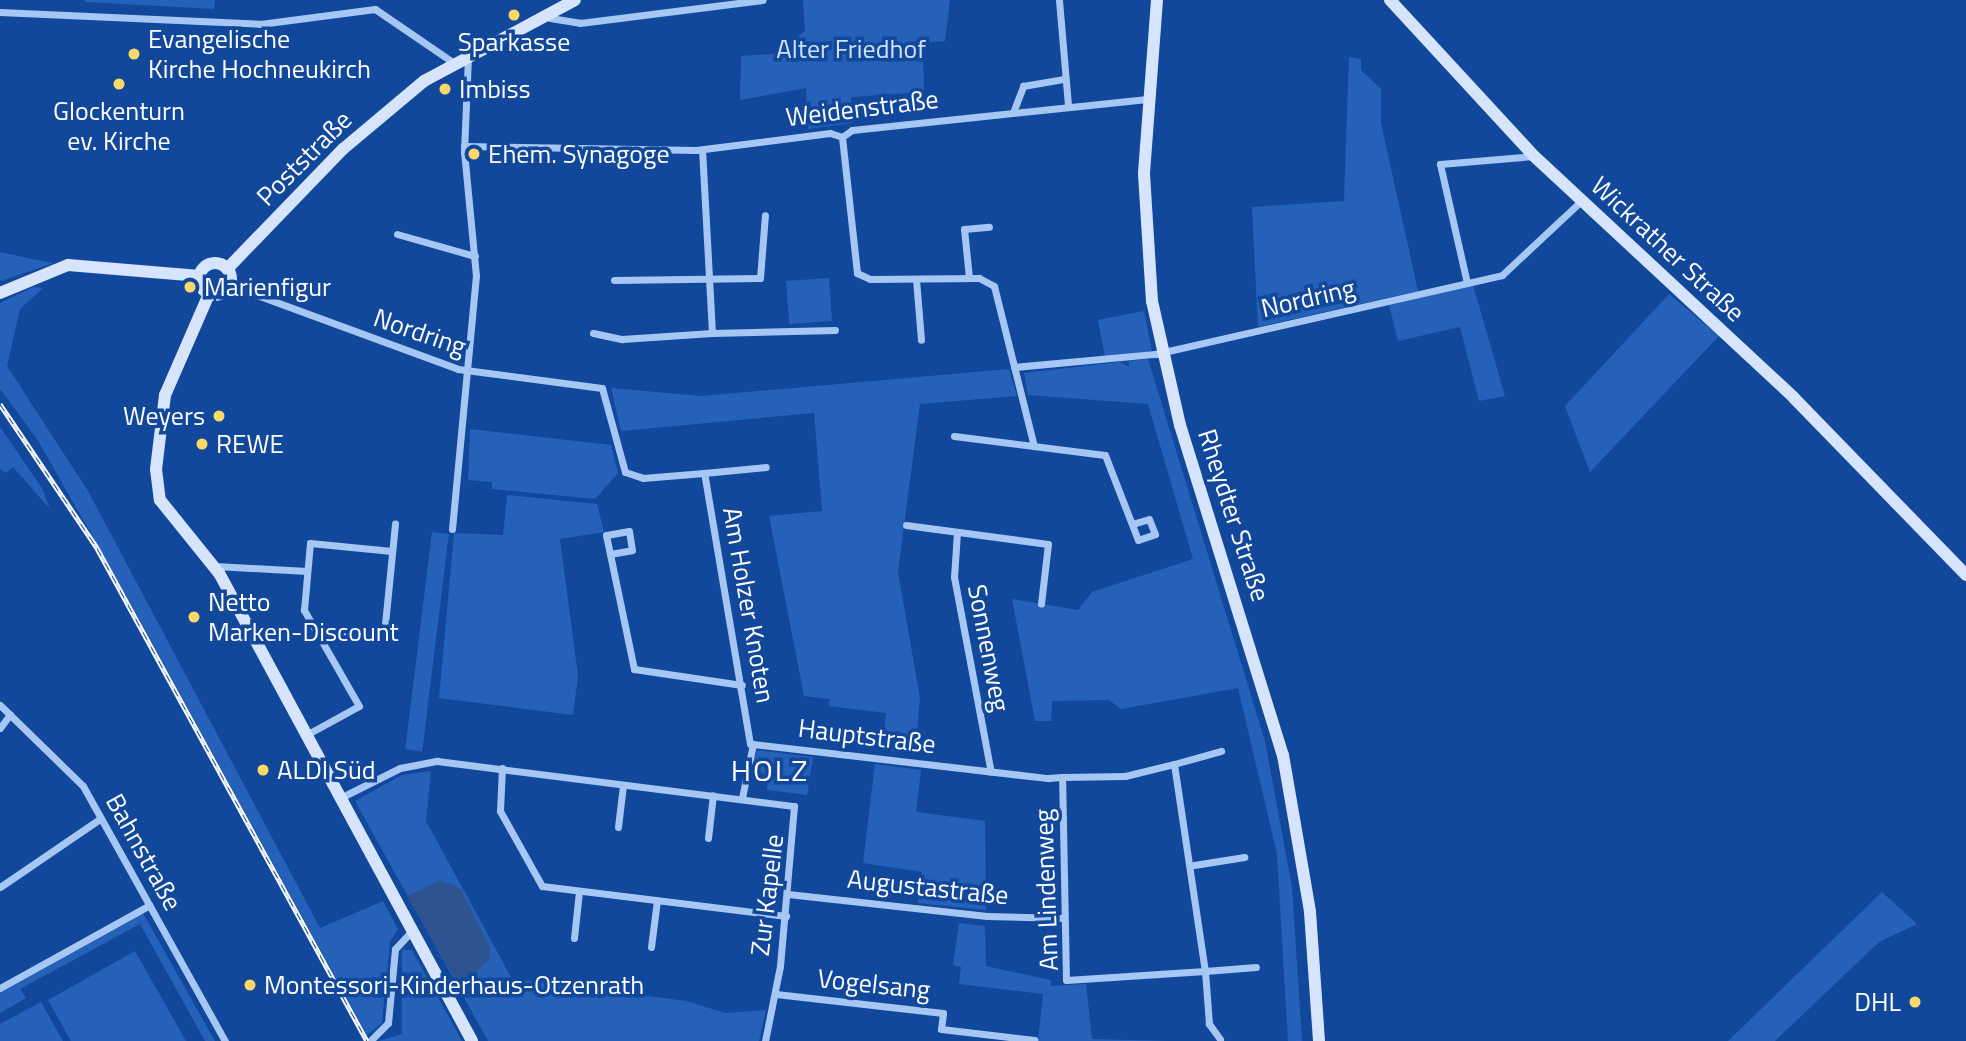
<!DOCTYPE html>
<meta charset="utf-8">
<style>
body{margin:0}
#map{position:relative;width:1966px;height:1041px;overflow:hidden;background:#12489b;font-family:"Titillium Web",sans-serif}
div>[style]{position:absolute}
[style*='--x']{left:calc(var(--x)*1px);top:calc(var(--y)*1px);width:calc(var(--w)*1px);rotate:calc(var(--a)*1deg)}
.green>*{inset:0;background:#2561b9;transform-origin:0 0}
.water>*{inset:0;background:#2d5391}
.street>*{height:7px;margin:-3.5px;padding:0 3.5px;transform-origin:3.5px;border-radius:3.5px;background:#a6c6f4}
.secondary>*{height:12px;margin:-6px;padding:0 6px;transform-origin:6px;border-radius:6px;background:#d6e5fd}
.secondary>.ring{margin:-6px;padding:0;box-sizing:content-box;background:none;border:12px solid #d6e5fd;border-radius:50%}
.rail>*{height:5px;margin-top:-2.5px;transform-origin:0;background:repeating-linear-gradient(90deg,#12489b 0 8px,#fff 0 16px);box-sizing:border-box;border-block:2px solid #fff}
.dots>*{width:19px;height:19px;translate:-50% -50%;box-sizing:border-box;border:4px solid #12489b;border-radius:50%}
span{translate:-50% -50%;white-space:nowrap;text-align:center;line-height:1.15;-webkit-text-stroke:7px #12489b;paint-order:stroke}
.poi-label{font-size:26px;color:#fff}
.left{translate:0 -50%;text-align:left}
.right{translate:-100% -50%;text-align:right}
.park-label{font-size:26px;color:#cee2fe}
.street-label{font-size:26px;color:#fff}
.quarter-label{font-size:30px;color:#fff;letter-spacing:2px}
</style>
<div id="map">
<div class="green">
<i style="clip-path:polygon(85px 0,215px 0,214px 9px,85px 2px)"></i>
<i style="clip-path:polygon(803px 0,950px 0,945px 41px,923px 43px,924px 92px,851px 97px,852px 123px,808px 129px,806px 88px,740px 100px,741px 56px,773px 54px,805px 31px)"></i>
<i style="clip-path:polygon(1349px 57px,1361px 59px,1361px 70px,1381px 89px,1381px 123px,1418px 291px,1258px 327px,1252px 207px,1344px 201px)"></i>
<i style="clip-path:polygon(0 252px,32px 259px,54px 263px,0 281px)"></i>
<i style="left:829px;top:278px;width:43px;height:43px;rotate:86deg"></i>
<i style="clip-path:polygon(1473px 285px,1505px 396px,1479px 401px,1460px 327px,1398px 341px,1389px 305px)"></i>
<i style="clip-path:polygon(33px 287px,43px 288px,20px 309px,7px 366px,88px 491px,320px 928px,383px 901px,398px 929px,390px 942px,382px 1023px,367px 1035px,126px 595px,37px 439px,0 389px,0 303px)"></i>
<i style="clip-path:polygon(1669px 294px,1719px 336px,1590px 472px,1565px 406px)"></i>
<i style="left:1144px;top:311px;width:41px;height:47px;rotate:79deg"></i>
<i style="clip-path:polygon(1148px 359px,1265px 741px,1292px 887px,1302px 1041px,1288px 1041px,1277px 854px,1238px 688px,1121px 709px,1109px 700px,1052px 701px,1051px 721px,1035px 721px,1012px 599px,1078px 610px,1092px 592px,1193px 559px,1148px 404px,1028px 395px,1024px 373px,1120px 362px,1129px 367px,1129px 361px)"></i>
<i style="clip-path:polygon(1009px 369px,1017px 396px,920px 404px,898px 572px,920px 698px,915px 754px,882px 750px,886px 713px,829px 706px,830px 699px,804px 696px,769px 516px,822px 511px,814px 413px,621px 431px,611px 388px,701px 396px)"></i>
<i style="clip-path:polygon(0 427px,42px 488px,50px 509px,13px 467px,6px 473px,0 469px)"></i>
<i style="clip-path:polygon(470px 429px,611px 445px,618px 473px,595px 499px,492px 489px,492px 482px,468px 480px)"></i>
<i style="clip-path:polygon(507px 495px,597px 504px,604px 532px,560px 539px,578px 676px,573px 715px,439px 698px,454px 533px,503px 535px)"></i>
<i style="left:432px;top:532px;width:17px;height:219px;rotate:7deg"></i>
<i style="clip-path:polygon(757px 750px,813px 757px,807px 795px,767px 790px,768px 774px,751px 772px)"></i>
<i style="clip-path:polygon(875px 764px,921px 770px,916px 812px,985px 821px,986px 910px,918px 903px,922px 872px,863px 863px)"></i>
<i style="clip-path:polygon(431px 771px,426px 821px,512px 979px,687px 1001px,725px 1013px,766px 1010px,759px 1041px,488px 1041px,355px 801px,402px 775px)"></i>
<i style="clip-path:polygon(1882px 892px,1917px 924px,1879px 942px,1775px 1041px,1728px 1041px)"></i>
<i style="clip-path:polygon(143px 913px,215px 1041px,205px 1041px,140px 924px,20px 989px,26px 998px,0 1013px,0 993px)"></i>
<i style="clip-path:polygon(959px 923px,985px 926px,986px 966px,1051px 980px,1051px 986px,1086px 984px,1092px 1039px,1168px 1041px,1038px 1041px,1043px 994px,959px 984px,961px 967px,953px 965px)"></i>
<i style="clip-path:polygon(402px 950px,412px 950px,462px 1041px,379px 1041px,402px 1034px)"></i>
<i style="clip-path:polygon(135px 951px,186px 1041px,71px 1041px,48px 1000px)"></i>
<i style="clip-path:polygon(41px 1002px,63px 1041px,0 1041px,0 1024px)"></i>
</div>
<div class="water">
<i style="clip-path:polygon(440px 880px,460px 888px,490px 947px,490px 958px,469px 981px,456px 981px,407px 896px)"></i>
</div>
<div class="street">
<i style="--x:1059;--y:0;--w:104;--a:85.1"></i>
<i style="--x:0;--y:12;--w:260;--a:2.6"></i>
<i style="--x:260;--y:24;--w:116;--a:-7.4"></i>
<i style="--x:375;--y:9;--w:92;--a:34.4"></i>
<i style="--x:550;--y:18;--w:30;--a:9"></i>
<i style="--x:580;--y:23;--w:184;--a:-7.2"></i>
<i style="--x:1014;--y:110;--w:26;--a:-69"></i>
<i style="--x:1023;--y:86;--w:42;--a:-9.7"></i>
<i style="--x:842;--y:137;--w:137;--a:83.7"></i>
<i style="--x:857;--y:273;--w:14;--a:25"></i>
<i style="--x:870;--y:279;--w:109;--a:-0.5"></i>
<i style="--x:979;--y:278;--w:17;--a:28"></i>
<i style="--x:994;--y:286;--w:165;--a:76"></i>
<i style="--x:842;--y:137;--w:12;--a:-35"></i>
<i style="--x:852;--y:130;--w:297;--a:-6"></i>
<i style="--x:464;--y:146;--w:232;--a:1"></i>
<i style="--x:696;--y:150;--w:135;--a:-7.2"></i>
<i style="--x:830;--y:133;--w:13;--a:18"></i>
<i style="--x:397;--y:234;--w:81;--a:15.8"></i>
<i style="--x:969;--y:278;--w:49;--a:-95.8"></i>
<i style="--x:964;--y:229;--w:25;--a:-5"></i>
<i style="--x:916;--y:279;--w:61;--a:85.3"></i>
<i style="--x:614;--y:280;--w:146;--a:-0.8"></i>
<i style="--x:760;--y:278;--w:63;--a:-85.5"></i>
<i style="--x:1467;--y:283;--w:122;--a:-102.8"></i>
<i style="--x:1440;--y:164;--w:94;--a:-4.9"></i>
<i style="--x:230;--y:285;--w:243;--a:20.2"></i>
<i style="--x:458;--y:369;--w:145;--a:7.5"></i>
<i style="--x:602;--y:388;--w:87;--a:74.7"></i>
<i style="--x:625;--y:472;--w:19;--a:18"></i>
<i style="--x:643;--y:478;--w:61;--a:-4.7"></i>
<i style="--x:593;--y:333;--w:30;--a:12"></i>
<i style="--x:622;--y:339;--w:90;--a:-3.8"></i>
<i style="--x:712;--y:333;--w:183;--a:-93.1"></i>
<i style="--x:712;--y:333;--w:123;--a:-1.4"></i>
<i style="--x:1014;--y:367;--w:142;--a:-5.3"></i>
<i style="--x:1155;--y:354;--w:356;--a:-12.8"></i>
<i style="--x:1502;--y:275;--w:108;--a:-43.1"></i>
<i style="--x:954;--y:436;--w:152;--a:7.2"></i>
<i style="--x:1105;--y:455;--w:91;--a:68.8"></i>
<i style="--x:1138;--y:540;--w:18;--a:-19"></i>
<i style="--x:1155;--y:534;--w:16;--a:-112"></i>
<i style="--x:1149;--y:519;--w:17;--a:163"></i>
<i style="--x:906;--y:525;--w:143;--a:7.6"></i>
<i style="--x:1048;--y:544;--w:60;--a:96.7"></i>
<i style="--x:452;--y:529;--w:254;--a:-84.6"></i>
<i style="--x:476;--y:276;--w:125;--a:-95.5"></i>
<i style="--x:464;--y:152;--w:96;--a:-87.6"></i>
<i style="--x:957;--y:532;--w:45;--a:93.8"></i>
<i style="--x:954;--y:577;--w:198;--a:79.3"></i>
<i style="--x:610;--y:554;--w:22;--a:-10"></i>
<i style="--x:632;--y:550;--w:19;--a:-99"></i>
<i style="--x:629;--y:531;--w:23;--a:170"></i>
<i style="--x:606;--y:535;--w:137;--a:78.2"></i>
<i style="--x:634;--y:669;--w:109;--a:8.4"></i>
<i style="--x:215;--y:566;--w:92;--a:3.1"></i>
<i style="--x:322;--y:641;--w:21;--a:-28"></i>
<i style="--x:341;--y:631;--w:43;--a:4"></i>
<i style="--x:384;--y:634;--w:111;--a:-84.3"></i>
<i style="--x:0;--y:705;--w:116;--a:44.3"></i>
<i style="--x:83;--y:786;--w:292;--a:60.9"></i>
<i style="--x:0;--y:728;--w:17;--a:-54"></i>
<i style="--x:306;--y:735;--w:60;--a:-28.7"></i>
<i style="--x:359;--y:706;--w:111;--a:-119.8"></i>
<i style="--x:304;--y:610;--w:67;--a:-84.9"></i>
<i style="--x:310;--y:543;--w:82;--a:5.6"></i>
<i style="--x:750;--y:744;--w:275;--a:-99.6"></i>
<i style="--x:704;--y:473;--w:62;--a:-5.5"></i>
<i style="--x:1174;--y:764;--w:49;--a:-15.5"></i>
<i style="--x:502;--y:768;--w:43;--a:92.7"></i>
<i style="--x:500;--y:811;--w:86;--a:60.8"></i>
<i style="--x:542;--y:886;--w:246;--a:7"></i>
<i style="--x:340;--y:798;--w:67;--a:-26.6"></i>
<i style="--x:400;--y:768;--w:38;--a:-11"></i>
<i style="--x:437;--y:761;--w:360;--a:7.2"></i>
<i style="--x:794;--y:806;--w:161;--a:95"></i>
<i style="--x:780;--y:966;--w:76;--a:101.3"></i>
<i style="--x:742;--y:798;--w:55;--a:-78.5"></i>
<i style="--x:753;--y:744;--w:297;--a:6.6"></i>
<i style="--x:1048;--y:778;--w:14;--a:-4"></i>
<i style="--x:1062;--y:777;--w:63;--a:-0.9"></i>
<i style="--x:1125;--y:776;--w:50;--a:-13.8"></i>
<i style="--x:1174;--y:764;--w:209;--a:81.5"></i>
<i style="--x:1205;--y:971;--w:139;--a:176.3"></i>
<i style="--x:1066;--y:980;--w:203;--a:-91.1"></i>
<i style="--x:618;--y:827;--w:42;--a:-83.2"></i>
<i style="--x:708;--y:838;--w:43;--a:-83.4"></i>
<i style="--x:1194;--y:865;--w:51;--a:-9.1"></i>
<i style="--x:0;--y:887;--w:122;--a:-34.3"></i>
<i style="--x:788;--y:894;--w:200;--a:6.3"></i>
<i style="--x:987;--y:916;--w:76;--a:1.5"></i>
<i style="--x:574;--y:938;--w:47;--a:-83.9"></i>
<i style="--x:651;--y:947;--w:47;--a:-82.7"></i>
<i style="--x:0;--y:988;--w:171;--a:-29"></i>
<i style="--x:776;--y:994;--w:168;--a:6.5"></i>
<i style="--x:943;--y:1013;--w:16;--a:97"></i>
<i style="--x:941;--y:1029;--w:94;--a:6.7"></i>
<i style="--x:1220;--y:1039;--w:19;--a:-126"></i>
<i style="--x:1209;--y:1024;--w:53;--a:-94.3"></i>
<i style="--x:1205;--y:971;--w:51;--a:-4.5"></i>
<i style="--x:370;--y:1041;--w:25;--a:-45"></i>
<i style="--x:388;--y:1023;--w:74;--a:-84.6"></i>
<i style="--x:395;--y:949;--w:23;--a:-47"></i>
</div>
<div class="secondary">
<i style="--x:1157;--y:0;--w:174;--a:94.3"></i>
<i style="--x:1144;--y:174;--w:127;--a:86.4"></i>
<i style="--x:1152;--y:301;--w:127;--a:77.3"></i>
<i style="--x:1180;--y:425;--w:346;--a:72.7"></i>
<i style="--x:1283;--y:755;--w:159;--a:80.2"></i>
<i style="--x:1310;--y:912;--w:129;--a:86"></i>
<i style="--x:1390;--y:0;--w:212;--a:47.3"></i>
<i style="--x:1534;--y:156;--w:355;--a:42.9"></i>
<i style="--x:1794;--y:398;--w:247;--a:45.8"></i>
<i class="ring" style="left:199px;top:263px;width:20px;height:20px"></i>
<i style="--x:227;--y:269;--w:167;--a:-46"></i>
<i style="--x:343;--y:149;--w:106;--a:-40"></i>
<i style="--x:424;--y:81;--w:171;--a:-28.2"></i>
<i style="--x:0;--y:293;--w:74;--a:-22.4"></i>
<i style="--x:68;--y:265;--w:132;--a:4.8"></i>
<i style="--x:209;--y:294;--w:110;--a:113.5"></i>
<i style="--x:165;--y:395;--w:75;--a:96.9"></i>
<i style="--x:156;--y:469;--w:31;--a:83"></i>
<i style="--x:160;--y:500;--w:94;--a:51.1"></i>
<i style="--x:219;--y:573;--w:532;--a:61.6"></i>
</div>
<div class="rail">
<i style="--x:0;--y:404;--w:174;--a:56"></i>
<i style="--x:97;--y:548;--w:562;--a:61.29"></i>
</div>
<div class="dots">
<i style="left:514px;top:15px;background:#ffda69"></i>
<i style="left:134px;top:54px;background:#ffda69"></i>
<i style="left:119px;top:84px;background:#ffda69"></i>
<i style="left:445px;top:89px;background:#ffda69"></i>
<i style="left:474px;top:154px;background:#ffda69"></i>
<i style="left:190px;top:287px;background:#ffda69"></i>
<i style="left:219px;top:416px;background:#ffda69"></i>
<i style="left:202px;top:444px;background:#ffda69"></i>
<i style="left:194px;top:617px;background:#ffda69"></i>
<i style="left:263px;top:770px;background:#ffda69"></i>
<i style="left:250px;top:985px;background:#ffda69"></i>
<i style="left:1915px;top:1002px;background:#ffda69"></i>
</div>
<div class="poi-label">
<span class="left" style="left:148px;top:54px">Evangelische<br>Kirche Hochneukirch</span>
<span style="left:514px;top:42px">Sparkasse</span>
<span class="left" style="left:459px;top:89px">Imbiss</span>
<span style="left:119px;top:126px">Glockenturn<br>ev. Kirche</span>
<span class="left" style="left:488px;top:154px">Ehem. Synagoge</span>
<span class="left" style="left:204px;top:287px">Marienfigur</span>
<span class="right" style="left:205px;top:416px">Weyers</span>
<span class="left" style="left:216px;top:444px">REWE</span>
<span class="left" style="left:208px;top:617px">Netto<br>Marken-Discount</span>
<span class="left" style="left:277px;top:770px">ALDI Süd</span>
<span class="left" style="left:264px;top:985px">Montessori-Kinderhaus-Otzenrath</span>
<span class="right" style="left:1901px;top:1002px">DHL</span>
</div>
<div class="park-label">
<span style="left:851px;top:49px">Alter Friedhof</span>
</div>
<div class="street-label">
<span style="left:862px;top:108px;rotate:-7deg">Weidenstraße</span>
<span style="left:304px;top:158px;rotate:-45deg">Poststraße</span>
<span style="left:1668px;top:249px;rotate:43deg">Wickrather Straße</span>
<span style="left:1308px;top:298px;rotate:-13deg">Nordring</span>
<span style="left:420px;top:332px;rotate:19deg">Nordring</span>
<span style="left:1234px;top:515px;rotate:72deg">Rheydter Straße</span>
<span style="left:749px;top:605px;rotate:80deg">Am Holzer Knoten</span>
<span style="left:989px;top:648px;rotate:79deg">Sonnenweg</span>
<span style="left:867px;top:736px;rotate:7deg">Hauptstraße</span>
<span style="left:144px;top:852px;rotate:61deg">Bahnstraße</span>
<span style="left:928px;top:887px;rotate:6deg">Augustastraße</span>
<span style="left:1046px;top:890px;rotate:-92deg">Am Lindenweg</span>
<span style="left:767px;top:895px;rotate:-83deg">Zur Kapelle</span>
<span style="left:874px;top:984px;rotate:6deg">Vogelsang</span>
</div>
<div class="quarter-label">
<span style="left:770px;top:770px">HOLZ</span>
</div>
</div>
